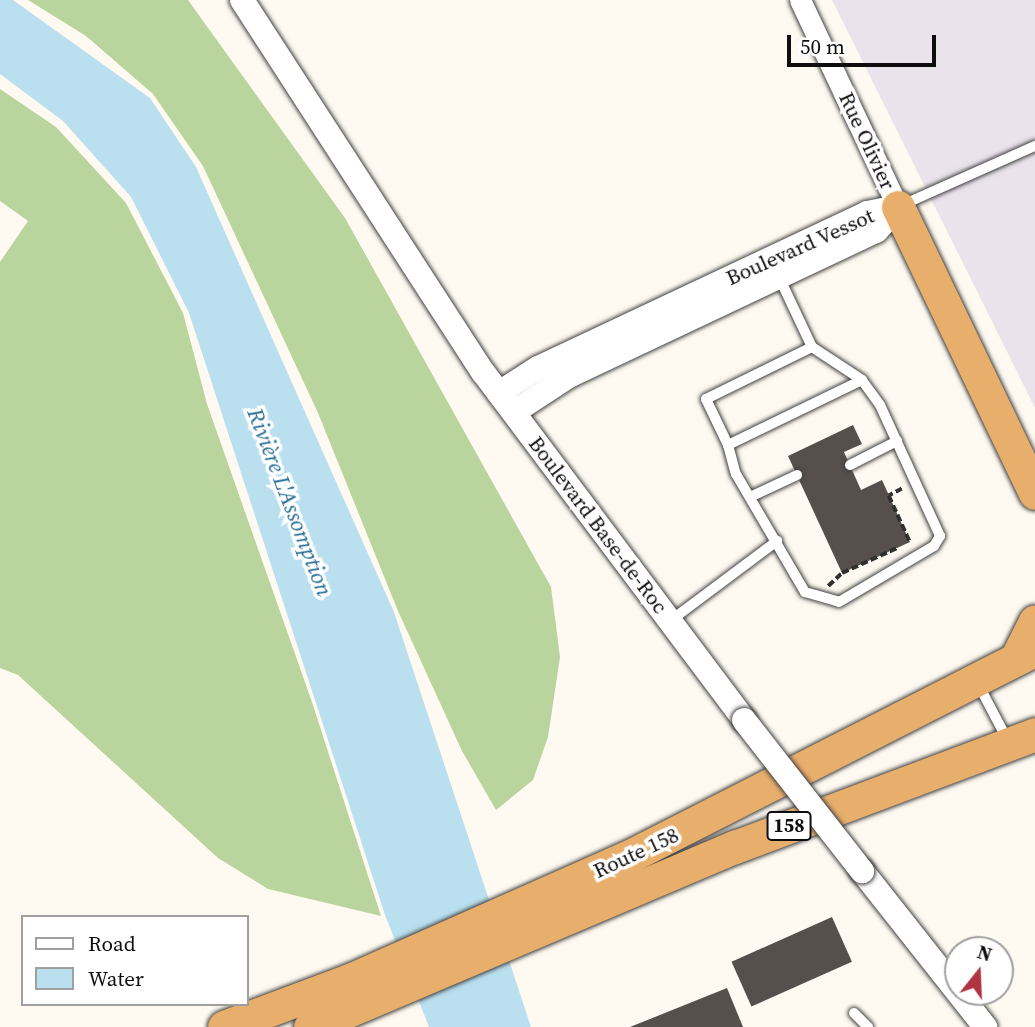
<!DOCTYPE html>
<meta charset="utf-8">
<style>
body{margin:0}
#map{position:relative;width:1035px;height:1027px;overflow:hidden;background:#fefaf1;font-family:"Source Serif 4",serif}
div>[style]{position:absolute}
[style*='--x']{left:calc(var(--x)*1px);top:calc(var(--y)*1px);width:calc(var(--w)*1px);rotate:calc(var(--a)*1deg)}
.industrial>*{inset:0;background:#eae3ec}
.forest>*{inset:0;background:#bad49e}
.water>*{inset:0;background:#bae0f0}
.building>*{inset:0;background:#564f4b;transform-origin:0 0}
.path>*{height:3.5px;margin-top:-1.75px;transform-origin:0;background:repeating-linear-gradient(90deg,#303030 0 7px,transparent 0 10.5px)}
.roads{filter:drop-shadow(0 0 2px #414141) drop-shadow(0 0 2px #414141)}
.service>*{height:10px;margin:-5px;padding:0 5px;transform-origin:5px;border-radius:5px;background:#fff}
.minor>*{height:21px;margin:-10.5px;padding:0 10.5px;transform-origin:10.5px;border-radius:10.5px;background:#fff}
.tertiary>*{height:24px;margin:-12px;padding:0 12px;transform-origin:12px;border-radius:12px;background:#fff}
.trunk>*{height:33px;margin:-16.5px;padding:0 16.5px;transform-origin:16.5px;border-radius:16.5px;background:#e8ae6c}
.bridges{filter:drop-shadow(0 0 2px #414141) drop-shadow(0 0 2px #414141)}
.tertiary-bridge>*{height:24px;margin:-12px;padding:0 12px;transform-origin:12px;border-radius:12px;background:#fff}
span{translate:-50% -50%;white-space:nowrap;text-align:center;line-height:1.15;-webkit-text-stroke:7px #fff;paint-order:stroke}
.shield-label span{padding:2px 5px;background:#fff;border:2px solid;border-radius:5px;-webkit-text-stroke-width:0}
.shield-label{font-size:19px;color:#0e0e0e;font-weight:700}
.street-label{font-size:21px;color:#0e0e0e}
.water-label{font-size:23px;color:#236b94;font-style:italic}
.legend{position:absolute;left:21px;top:915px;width:228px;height:91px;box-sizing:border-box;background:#fff;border:2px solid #9f9f9f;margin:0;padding:9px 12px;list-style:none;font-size:21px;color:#0e0e0e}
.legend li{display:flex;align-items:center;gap:14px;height:35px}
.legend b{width:35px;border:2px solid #9f9f9f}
.north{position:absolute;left:944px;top:936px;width:70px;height:70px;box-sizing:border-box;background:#fff;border:2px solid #9f9f9f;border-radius:50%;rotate:18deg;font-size:19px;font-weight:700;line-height:28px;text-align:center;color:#0e0e0e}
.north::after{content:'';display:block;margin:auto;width:24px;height:32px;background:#b13443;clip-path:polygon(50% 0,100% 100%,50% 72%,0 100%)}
.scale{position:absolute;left:787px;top:35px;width:149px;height:32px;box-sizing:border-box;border:4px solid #0e0e0e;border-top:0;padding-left:9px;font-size:21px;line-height:24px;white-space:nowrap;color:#0e0e0e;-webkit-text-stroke:5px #fff;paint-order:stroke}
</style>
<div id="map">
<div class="industrial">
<i style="clip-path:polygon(832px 0,1035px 0,1035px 408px)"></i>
</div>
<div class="forest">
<i style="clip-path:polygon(28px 0,188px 0,345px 218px,551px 587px,560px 657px,548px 737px,533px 780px,496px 810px,462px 751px,398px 611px,318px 413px,203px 166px,153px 94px,86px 36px)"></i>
<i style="clip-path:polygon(0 89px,56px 127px,126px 203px,183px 313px,207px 404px,313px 705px,381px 916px,268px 889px,218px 858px,18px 675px,0 668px,0 262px,28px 221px,0 201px)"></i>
</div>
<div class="water">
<i style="clip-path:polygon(0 0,13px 0,150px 98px,196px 167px,394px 612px,531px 1027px,429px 1027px,385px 915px,189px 313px,131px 197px,63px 121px,0 74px)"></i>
</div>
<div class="building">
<i style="clip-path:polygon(853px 425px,862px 444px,844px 452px,861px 490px,882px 480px,910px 542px,842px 573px,788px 456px)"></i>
<i style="left:832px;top:917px;width:49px;height:110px;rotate:66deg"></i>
<i style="clip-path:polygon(727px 988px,743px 1027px,630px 1027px)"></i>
</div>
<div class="path">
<i style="--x:902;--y:489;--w:15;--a:152"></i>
<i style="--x:889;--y:496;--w:51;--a:65.5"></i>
<i style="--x:828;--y:586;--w:19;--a:-43"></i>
<i style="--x:842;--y:573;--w:60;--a:-24.4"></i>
</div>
<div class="roads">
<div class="service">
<i style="--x:900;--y:206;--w:148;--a:-24"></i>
<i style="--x:779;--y:277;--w:77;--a:64.8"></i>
<i style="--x:812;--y:347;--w:60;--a:33.4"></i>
<i style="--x:862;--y:380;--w:149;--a:154.1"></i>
<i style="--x:728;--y:445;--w:51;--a:-115.6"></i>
<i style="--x:706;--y:399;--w:118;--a:-26.1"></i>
<i style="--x:728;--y:445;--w:30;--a:75"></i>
<i style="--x:736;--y:474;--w:137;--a:59.7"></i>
<i style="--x:805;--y:592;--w:35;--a:16"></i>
<i style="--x:839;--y:602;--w:110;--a:-30.5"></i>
<i style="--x:934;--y:546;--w:12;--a:-59"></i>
<i style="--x:940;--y:536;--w:144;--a:-114.6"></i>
<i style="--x:880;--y:405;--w:31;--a:-126"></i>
<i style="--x:850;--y:465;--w:53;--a:-27.1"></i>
<i style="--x:750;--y:497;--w:52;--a:-25.1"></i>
<i style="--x:670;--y:621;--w:134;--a:-36.8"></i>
<i style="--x:977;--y:682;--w:64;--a:62.2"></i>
<i style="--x:854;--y:1013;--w:20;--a:45"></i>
</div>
<div class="minor">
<i style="--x:800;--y:0;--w:229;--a:64.7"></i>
</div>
<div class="tertiary">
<i style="--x:242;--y:0;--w:443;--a:57.1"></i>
<i style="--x:483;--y:372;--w:435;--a:53.1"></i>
<i style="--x:499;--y:393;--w:46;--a:-32.7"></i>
<i style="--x:538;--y:368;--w:364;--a:-25.2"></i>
<i style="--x:867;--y:213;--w:32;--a:-11"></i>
<i style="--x:514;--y:412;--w:66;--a:-33.2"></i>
<i style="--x:569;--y:376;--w:340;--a:-25.3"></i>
<i style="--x:876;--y:231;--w:33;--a:-47"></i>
<i style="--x:862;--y:871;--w:199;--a:51.7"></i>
</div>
<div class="trunk">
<i style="--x:898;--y:207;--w:317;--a:64.4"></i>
<i style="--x:1016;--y:659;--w:42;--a:-63.4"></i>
<i style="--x:224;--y:1027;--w:134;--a:-20.5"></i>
<i style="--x:350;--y:980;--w:304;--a:-23.9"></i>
<i style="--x:628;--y:857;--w:457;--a:-27"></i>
<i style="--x:310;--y:1027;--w:462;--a:-23"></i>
<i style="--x:735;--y:847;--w:321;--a:-20.6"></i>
</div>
</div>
<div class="bridges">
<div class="tertiary-bridge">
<i style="--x:744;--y:720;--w:192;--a:52"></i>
</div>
</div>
<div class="shield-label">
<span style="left:789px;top:826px">158</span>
</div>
<div class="street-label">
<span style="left:867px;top:141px;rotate:65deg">Rue Olivier</span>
<span style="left:800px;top:247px;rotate:-24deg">Boulevard Vessot</span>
<span style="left:598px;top:525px;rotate:53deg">Boulevard Base-de-Roc</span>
<span style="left:636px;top:853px;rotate:-25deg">Route 158</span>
</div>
<div class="water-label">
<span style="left:290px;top:502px;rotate:69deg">Rivière L'Assomption</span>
</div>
<ul class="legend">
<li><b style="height:9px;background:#fff"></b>Road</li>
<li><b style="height:19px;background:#bae0f0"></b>Water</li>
</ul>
<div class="north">N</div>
<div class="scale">50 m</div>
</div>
